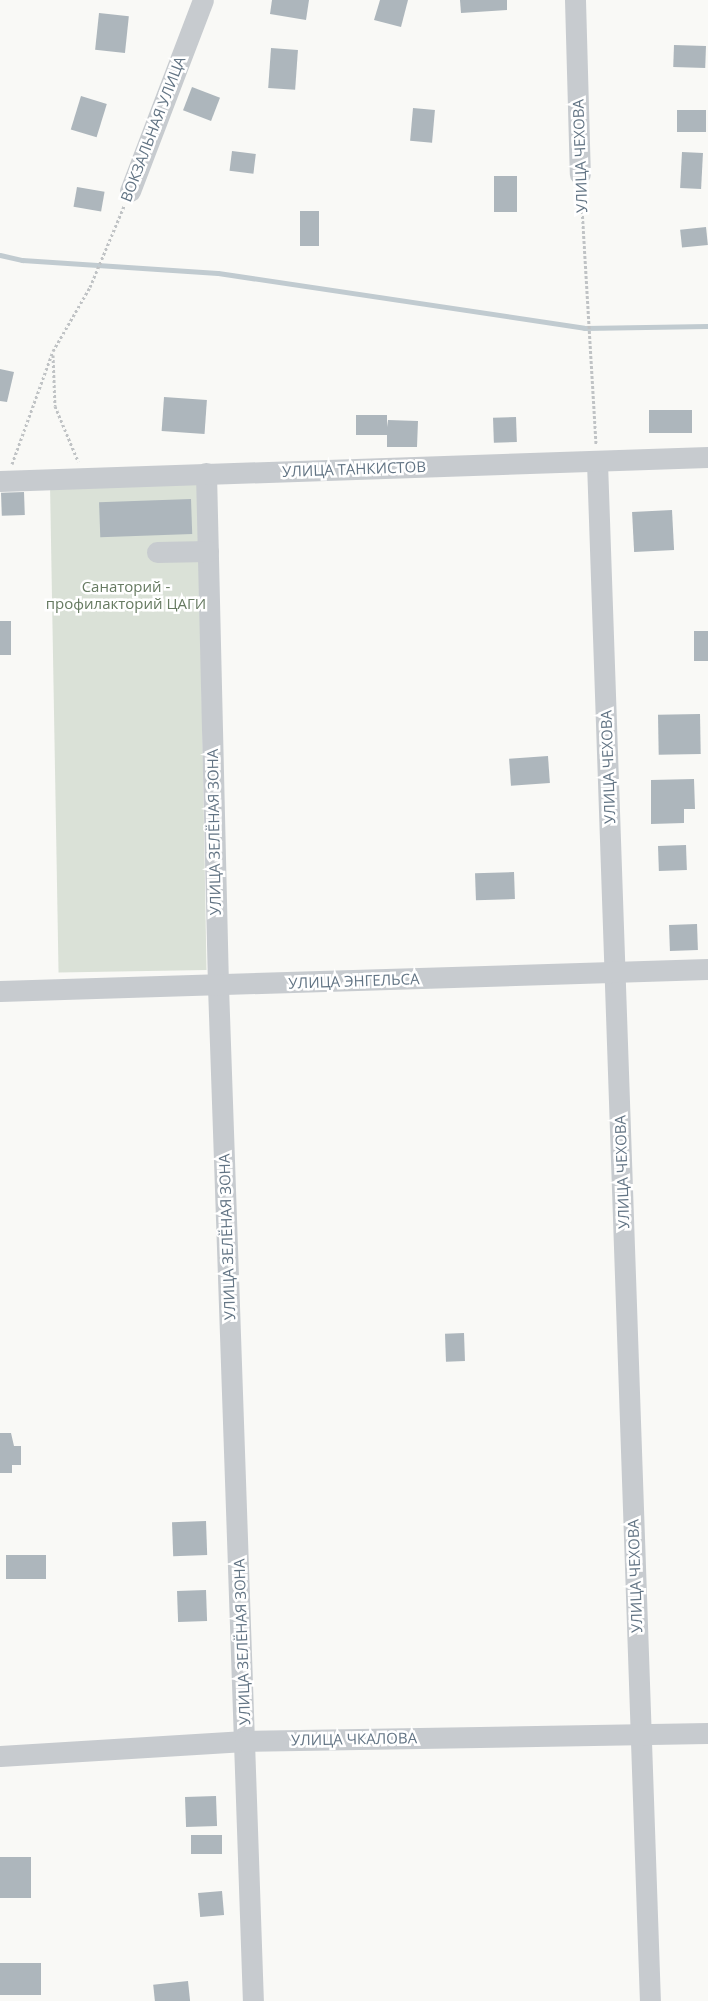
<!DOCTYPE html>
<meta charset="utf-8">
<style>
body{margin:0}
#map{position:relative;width:708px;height:2001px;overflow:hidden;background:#f9f9f6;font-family:"Open Sans",sans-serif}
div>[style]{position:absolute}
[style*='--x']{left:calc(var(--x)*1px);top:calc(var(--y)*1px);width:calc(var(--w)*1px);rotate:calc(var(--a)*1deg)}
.green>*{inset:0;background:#dae1d7;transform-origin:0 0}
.stream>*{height:5px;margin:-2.5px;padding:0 2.5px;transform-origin:2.5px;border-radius:2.5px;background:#c1cbd0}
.building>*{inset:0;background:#adb6bc;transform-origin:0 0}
.path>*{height:3px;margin-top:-1.5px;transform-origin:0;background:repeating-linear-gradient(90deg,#c0c3c5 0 2.5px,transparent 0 5px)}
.minor>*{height:21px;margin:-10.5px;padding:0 10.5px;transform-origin:10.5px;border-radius:10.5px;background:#c7cbcf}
span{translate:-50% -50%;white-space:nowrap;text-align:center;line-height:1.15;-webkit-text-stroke:5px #fff;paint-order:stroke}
.street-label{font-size:15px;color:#627484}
.park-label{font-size:15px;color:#667a61}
</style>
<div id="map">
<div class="green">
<i style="left:198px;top:482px;width:488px;height:148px;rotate:89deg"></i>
</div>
<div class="stream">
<i style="--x:0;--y:255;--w:23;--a:13"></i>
<i style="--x:22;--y:260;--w:196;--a:3.8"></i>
<i style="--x:218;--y:273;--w:370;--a:8.5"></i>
<i style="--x:584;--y:328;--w:124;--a:-0.9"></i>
</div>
<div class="building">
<i style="clip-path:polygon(272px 0,309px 0,306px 20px,270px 14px)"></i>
<i style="clip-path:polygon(380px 0,408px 0,401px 27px,374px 20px)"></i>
<i style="clip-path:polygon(460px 0,507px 0,507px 10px,461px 13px)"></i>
<i style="left:99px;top:13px;width:30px;height:37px;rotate:6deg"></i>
<i style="left:674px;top:45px;width:32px;height:22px;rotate:2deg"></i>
<i style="left:271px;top:48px;width:27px;height:40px;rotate:4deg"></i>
<i style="left:192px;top:87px;width:30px;height:25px;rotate:21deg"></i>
<i style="left:81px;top:96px;width:27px;height:35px;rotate:17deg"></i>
<i style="left:413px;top:108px;width:22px;height:33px;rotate:5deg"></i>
<i style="left:677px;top:110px;width:29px;height:22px"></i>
<i style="left:232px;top:151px;width:24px;height:20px;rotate:7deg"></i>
<i style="left:682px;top:152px;width:21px;height:36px;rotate:3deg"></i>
<i style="left:494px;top:176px;width:23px;height:36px"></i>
<i style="left:77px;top:187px;width:28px;height:20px;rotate:10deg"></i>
<i style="left:300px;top:211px;width:19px;height:35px"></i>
<i style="left:706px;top:227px;width:18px;height:26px;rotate:84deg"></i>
<i style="clip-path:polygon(0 369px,14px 372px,7px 402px,0 401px)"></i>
<i style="left:164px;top:397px;width:43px;height:34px;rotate:4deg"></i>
<i style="left:649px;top:410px;width:43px;height:23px"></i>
<i style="clip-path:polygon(356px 415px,387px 415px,387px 427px,388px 420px,418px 421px,417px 447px,387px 447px,387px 435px,356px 435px)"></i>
<i style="left:516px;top:417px;width:25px;height:23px;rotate:88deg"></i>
<i style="left:24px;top:492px;width:23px;height:23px;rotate:88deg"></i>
<i style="left:191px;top:499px;width:35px;height:92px;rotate:88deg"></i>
<i style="left:672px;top:510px;width:40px;height:40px;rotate:87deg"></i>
<i style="left:0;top:621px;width:11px;height:34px"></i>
<i style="left:708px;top:631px;width:30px;height:14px;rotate:90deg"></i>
<i style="left:700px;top:714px;width:40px;height:42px;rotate:89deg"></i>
<i style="left:548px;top:756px;width:27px;height:39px;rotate:86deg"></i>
<i style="clip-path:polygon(694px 779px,695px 809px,684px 809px,684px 823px,651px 824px,651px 780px)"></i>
<i style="left:686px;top:845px;width:25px;height:28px;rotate:88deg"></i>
<i style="left:514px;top:872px;width:27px;height:39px;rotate:88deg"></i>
<i style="left:697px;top:924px;width:26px;height:28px;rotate:88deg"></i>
<i style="left:464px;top:1333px;width:28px;height:19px;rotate:88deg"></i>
<i style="clip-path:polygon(0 1433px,11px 1433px,14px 1446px,21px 1446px,21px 1465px,12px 1465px,12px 1473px,0 1473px)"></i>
<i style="left:206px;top:1521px;width:34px;height:34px;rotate:88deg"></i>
<i style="left:6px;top:1555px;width:40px;height:24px"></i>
<i style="left:206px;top:1590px;width:31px;height:29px;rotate:88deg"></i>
<i style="left:216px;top:1796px;width:30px;height:31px;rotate:88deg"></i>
<i style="left:191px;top:1835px;width:31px;height:19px"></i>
<i style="left:0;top:1857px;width:31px;height:41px"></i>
<i style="left:222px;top:1891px;width:24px;height:24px;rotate:85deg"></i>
<i style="left:0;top:1963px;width:41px;height:32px"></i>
<i style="left:188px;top:1981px;width:20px;height:35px;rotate:84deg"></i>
</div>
<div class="path">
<i style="--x:581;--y:191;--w:253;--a:86.6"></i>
<i style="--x:53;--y:355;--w:51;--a:87.8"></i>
<i style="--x:55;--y:406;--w:60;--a:67.3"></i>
<i style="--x:12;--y:464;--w:120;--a:-70.1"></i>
<i style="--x:53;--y:351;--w:74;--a:-60"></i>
<i style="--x:90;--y:287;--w:88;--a:-67.2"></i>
</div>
<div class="minor">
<i style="--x:575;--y:0;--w:174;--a:88.4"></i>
<i style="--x:130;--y:191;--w:204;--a:-69.1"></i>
<i style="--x:597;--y:462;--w:1540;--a:88.03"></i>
<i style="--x:206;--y:473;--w:513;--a:88.66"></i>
<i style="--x:218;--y:986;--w:1016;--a:88.03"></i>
<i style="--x:0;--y:481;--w:708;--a:-1.94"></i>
<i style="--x:157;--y:552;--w:51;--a:-1.1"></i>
<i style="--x:0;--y:991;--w:708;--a:-1.78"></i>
<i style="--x:0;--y:1756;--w:245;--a:-3.5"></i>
<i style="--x:245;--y:1741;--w:463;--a:-1"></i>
</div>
<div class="street-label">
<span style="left:153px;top:129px;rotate:-69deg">ВОКЗАЛЬНАЯ УЛИЦА</span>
<span style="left:580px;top:156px;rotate:-92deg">УЛИЦА ЧЕХОВА</span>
<span style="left:354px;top:469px;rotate:-2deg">УЛИЦА ТАНКИСТОВ</span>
<span style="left:608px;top:767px;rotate:-92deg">УЛИЦА ЧЕХОВА</span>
<span style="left:214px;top:832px;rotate:-91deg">УЛИЦА ЗЕЛЁНАЯ ЗОНА</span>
<span style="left:354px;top:981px;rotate:-2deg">УЛИЦА ЭНГЕЛЬСА</span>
<span style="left:622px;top:1172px;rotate:-92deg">УЛИЦА ЧЕХОВА</span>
<span style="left:227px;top:1237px;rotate:-92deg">УЛИЦА ЗЕЛЁНАЯ ЗОНА</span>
<span style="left:635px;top:1576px;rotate:-92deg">УЛИЦА ЧЕХОВА</span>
<span style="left:242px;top:1642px;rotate:-92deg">УЛИЦА ЗЕЛЁНАЯ ЗОНА</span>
<span style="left:354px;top:1739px;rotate:-1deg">УЛИЦА ЧКАЛОВА</span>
</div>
<div class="park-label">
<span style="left:126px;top:595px">Санаторий -<br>профилакторий ЦАГИ</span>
</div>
</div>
